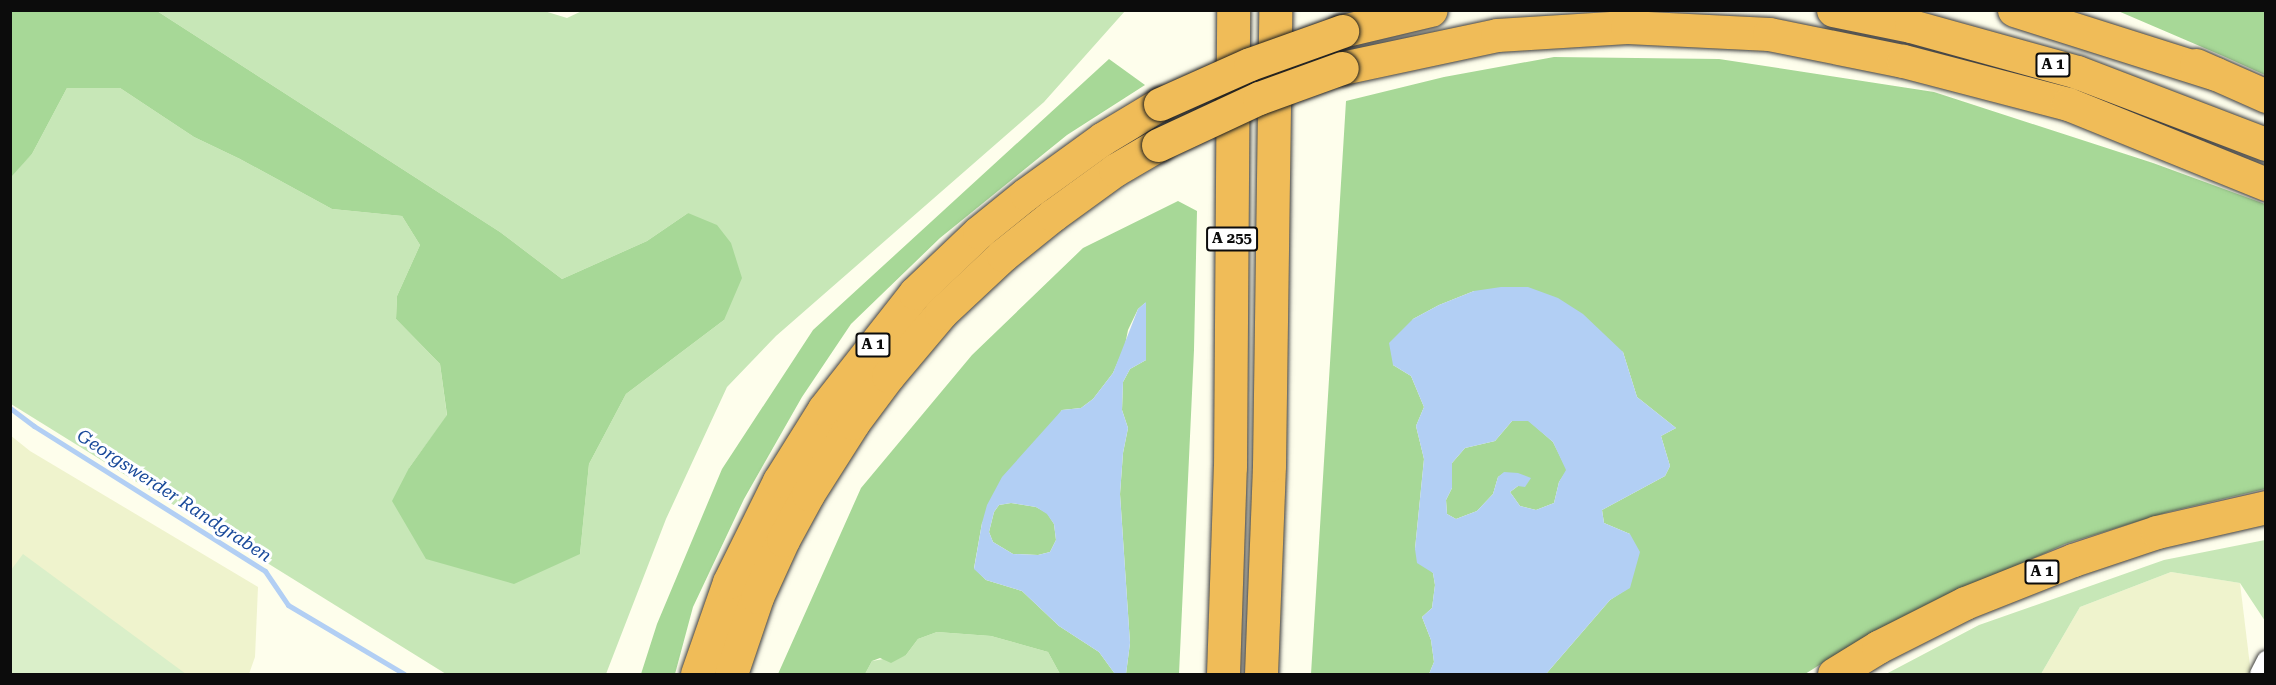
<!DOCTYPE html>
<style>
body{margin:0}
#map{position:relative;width:2276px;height:685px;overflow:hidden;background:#fefeec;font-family:"Roboto Serif",serif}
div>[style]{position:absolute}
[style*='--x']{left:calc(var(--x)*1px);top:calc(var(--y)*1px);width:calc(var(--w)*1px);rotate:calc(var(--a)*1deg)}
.farmland>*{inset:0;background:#eff3cd}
.green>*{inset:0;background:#c7e7b7}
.forest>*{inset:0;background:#a7d897}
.pitch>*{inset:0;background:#daefc9}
.water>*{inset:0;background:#b2cff4}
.stream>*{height:5px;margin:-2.5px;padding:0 2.5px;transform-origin:2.5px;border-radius:2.5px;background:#b2cff4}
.roads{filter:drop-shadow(0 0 2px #3f3f3f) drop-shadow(0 0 2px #3f3f3f)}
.minor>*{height:18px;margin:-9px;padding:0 9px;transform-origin:9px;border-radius:9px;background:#fff}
.motorway>*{height:33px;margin:-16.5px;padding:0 16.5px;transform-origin:16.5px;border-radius:16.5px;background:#f0bc58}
.bridges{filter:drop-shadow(0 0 2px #1d1d1d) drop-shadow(0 0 2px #1d1d1d)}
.motorway-bridge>*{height:33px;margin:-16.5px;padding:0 16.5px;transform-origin:16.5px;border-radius:16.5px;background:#f0bc58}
span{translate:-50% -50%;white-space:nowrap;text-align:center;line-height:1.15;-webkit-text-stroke:6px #fff;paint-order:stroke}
.shield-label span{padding:2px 4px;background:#fff;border:2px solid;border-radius:4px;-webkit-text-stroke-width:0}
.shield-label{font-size:15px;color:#0c0c0c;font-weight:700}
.water-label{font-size:18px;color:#19499a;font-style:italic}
.frame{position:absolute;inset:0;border:12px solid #0c0c0c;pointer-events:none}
</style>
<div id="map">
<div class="farmland">
<i style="clip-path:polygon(10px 435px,30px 451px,258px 587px,255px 657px,249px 674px,11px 674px)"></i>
<i style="clip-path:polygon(2171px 572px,2240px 583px,2251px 674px,2041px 674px,2080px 607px)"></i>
</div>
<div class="green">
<i style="clip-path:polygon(541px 10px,567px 18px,584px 10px,1125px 11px,1044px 102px,776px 336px,727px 387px,666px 519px,606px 674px,446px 674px,11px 404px,10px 177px,32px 154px,67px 88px,120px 88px,194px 137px,240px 159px,332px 209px,402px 216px,420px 245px,397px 296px,396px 319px,440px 364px,447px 416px,409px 468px,580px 554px,589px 464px,626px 394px,724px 320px,688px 213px,647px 241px,562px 279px,500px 232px,157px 11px)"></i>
<i style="clip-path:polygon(2265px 540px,2265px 621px,2240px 583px,2171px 572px,2080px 607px,2041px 674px,1886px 674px,1979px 625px,2164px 560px)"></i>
<i style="clip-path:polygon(937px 632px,991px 636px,1048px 652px,1060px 674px,865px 674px,872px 661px,906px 655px,918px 639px)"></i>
</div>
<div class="forest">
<i style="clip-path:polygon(11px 10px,157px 11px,500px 232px,562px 279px,647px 241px,688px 213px,717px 225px,731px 243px,742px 278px,724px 320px,626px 394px,589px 464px,580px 554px,514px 584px,426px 559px,392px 501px,409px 468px,447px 415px,440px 364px,396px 319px,397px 296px,420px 245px,402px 216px,332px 209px,240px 159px,194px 137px,120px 88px,67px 88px,32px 154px,11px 177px)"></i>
<i style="clip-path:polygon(2118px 11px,2264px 11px,2265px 75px,2223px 56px)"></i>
<i style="clip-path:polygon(1554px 57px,1719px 59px,1934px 92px,2153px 163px,2265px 204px,2265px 489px,2168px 512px,2065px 544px,1874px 631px,1805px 674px,1546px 674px,1610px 600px,1630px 587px,1630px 534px,1604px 523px,1602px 510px,1665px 476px,1670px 466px,1661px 436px,1676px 428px,1637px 397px,1623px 352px,1474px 291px,1439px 305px,1413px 319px,1393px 365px,1411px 376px,1424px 407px,1416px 426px,1424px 459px,1415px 549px,1433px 573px,1435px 585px,1432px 608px,1422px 617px,1431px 640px,1434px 662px,1429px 674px,1311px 674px,1346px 101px,1444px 77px)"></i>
<i style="clip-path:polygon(1109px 59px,1145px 85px,1067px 135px,940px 238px,851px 324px,802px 397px,744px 499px,693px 607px,675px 674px,641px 674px,657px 624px,722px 469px,813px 330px)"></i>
<i style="clip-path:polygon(1178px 201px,1197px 211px,1194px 350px,1179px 674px,1126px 674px,1130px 643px,1120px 494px,1123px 453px,1128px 428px,1122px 410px,1123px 382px,1130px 369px,1146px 360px,1145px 303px,1138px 309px,1128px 330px,1125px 345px,1113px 373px,1093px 399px,1081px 408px,1062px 410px,982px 523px,974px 568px,986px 580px,1022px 591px,1059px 626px,1099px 652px,1115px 674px,1060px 674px,1048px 652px,991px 636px,937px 632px,918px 639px,906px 655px,891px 663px,880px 658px,872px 661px,865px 674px,778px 674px,861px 488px,972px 355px,1083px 248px)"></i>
<i style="clip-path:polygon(1528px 420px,1553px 442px,1567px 470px,1559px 482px,1554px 503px,1536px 510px,1520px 506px,1510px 492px,1518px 486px,1518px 473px,1504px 473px,1498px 477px,1493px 494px,1477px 511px,1456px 519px,1447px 514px,1446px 500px,1452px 488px,1452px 463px,1465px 448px,1495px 441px,1512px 421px)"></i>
<i style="clip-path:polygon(1011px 503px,1036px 507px,1047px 513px,1054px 524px,1056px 540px,1050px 552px,1038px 555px,1013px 554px,993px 542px,989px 532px,994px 512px,999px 505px)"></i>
</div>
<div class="pitch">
<i style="clip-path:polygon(23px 554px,186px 674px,11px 674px,11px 570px)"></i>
</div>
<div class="water">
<i style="clip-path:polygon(evenodd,1501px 287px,1528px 287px,1558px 298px,1583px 314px,1623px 352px,1637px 397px,1676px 428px,1661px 436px,1670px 466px,1665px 476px,1602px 510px,1604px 523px,1630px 534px,1640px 552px,1630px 588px,1610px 600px,1546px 674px,1429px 674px,1434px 662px,1431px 640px,1422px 617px,1432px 608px,1435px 585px,1433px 573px,1417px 563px,1415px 549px,1424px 459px,1416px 426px,1424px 407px,1411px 376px,1393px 365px,1389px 343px,1413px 319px,1439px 305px,1474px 291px,1501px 287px,1512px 421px,1528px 421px,1553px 442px,1566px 470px,1559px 482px,1554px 503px,1536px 510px,1520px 506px,1510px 492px,1518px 486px,1525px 487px,1531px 478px,1518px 473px,1504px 472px,1498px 477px,1493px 494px,1477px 511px,1456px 519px,1447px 514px,1446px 500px,1452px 488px,1452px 463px,1465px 448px,1495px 441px,1512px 421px)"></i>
<i style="clip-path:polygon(evenodd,1146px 302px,1146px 360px,1130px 369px,1123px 382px,1122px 410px,1128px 428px,1123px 453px,1120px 494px,1130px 643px,1126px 674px,1115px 674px,1099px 652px,1059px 626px,1022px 591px,986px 580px,974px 569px,982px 523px,987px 505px,1002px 477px,1062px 410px,1081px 408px,1093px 399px,1113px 373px,1138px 309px,1146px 302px,1011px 503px,1036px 507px,1047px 514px,1054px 524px,1056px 540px,1050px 552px,1038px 555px,1013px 554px,993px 542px,989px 532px,994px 512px,999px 505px,1011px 503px)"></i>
</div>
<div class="stream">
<i style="--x:10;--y:408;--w:30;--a:37"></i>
<i style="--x:34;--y:426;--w:273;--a:32.1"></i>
<i style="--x:265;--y:571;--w:41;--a:55.9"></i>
<i style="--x:288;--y:605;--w:135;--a:30.7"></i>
</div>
<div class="roads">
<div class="minor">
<i style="--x:2259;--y:674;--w:16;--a:-63"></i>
</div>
<div class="motorway">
<i style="--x:1833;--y:10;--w:80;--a:11.6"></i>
<i style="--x:1911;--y:26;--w:172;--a:15.5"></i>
<i style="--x:2077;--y:72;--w:202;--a:20.9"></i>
<i style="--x:2014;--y:10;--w:212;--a:17.6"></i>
<i style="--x:1342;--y:31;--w:91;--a:-13.3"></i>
<i style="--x:2196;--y:65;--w:77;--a:23.9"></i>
<i style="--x:1342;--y:68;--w:158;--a:-12"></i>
<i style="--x:1497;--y:35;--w:130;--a:-3.5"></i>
<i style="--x:1627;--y:27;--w:142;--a:2.8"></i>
<i style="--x:1769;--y:34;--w:137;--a:11.4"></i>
<i style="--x:1903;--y:61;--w:171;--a:14.6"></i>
<i style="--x:2068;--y:104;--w:214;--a:22"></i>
<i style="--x:697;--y:674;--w:97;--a:-70.8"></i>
<i style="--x:729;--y:582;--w:113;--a:-63.7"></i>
<i style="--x:779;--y:481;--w:85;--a:-58"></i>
<i style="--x:824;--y:409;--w:147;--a:-51.9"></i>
<i style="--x:915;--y:293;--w:88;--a:-43.6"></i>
<i style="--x:979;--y:232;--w:60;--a:-39"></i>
<i style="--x:1026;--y:194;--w:94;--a:-35.9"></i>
<i style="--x:1102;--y:139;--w:68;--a:-31.1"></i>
<i style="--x:731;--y:674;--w:81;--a:-71.3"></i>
<i style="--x:757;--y:597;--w:63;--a:-65.5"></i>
<i style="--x:783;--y:540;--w:52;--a:-61.5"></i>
<i style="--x:808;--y:494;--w:84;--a:-57.6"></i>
<i style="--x:853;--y:423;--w:59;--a:-53.3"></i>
<i style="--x:888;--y:376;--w:82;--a:-49.9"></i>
<i style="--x:941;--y:313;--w:85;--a:-43.1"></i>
<i style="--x:1003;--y:255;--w:64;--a:-38.7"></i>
<i style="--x:1053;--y:215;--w:77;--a:-36"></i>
<i style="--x:1115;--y:170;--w:50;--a:-30.2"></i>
<i style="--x:1223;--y:674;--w:207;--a:-88.1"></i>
<i style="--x:1230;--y:467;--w:457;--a:-89.6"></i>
<i style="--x:1261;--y:674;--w:209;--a:-87.8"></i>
<i style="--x:1269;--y:465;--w:455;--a:-89.2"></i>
<i style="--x:1834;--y:674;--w:52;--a:-31.5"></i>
<i style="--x:1878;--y:647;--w:97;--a:-26.8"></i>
<i style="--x:1965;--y:603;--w:116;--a:-21.7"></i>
<i style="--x:2073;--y:560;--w:89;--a:-18.4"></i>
<i style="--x:2157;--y:532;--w:112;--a:-12.9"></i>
</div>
</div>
<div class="bridges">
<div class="motorway-bridge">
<i style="--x:1160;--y:104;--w:98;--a:-24"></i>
<i style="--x:1250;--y:64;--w:98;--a:-19.7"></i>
<i style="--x:1158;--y:145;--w:111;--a:-25"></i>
<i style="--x:1259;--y:98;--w:88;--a:-19.9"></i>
</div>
</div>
<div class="shield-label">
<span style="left:2053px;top:65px">A 1</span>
<span style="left:1232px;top:239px">A 255</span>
<span style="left:873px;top:345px">A 1</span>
<span style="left:2042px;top:572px">A 1</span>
</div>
<div class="water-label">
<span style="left:174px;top:496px;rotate:33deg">Georgswerder Randgraben</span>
</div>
<div class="frame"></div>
</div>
